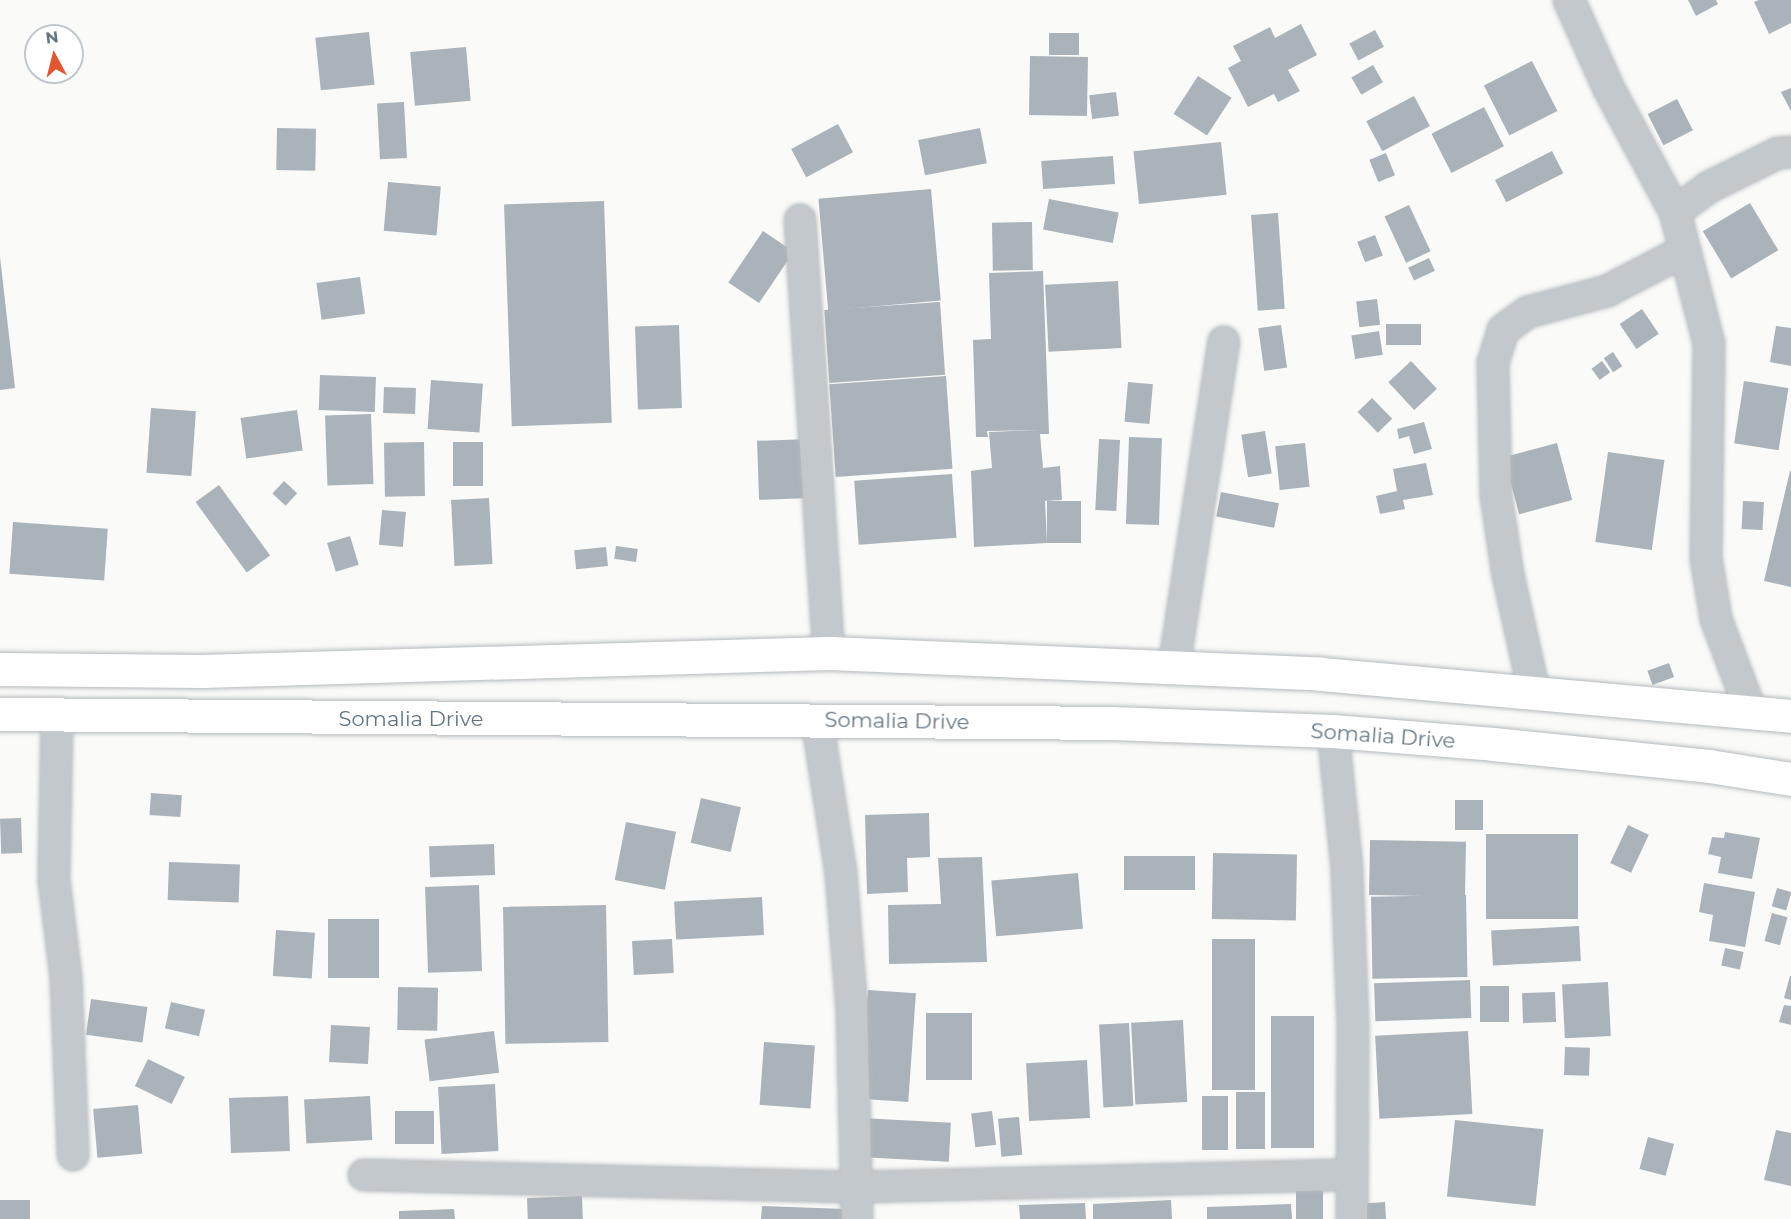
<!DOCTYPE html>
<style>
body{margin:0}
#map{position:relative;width:1791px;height:1219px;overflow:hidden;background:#fafaf8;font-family:Montserrat,sans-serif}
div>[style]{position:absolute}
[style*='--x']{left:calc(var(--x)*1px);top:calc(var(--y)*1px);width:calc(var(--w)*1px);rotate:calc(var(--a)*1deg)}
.building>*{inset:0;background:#aab3b9;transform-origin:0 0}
.roads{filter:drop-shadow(0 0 2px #b5babe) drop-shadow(0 0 2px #b5babe)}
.minor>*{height:30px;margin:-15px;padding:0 15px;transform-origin:15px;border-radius:15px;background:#c3c8cc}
.primary>*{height:33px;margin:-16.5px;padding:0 16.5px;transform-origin:16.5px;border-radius:16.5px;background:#fff}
span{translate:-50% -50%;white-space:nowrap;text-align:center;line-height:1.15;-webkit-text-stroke:6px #fff;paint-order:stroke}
.street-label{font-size:21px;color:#657683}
.north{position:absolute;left:24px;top:24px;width:60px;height:60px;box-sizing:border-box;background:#fff;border:2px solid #c1c8cd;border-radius:50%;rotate:353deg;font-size:16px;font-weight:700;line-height:24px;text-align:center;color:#657683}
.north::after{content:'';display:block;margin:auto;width:21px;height:27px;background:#e4572e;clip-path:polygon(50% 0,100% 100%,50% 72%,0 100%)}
</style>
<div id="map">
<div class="building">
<i style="clip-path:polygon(1688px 0,1716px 0,1718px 4px,1696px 16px)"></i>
<i style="clip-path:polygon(1759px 0,1791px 0,1791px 23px,1769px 34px,1754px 2px)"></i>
<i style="clip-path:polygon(1301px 24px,1317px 55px,1288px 70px,1300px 91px,1278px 102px,1274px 94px,1248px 107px,1228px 68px,1241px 61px,1233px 46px,1270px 27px,1275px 38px)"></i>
<i style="left:1375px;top:30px;width:19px;height:29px;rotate:62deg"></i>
<i style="left:369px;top:32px;width:53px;height:54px;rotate:84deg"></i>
<i style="left:1049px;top:33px;width:30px;height:22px"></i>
<i style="left:466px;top:47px;width:54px;height:56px;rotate:85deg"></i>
<i style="left:1030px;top:56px;width:58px;height:59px;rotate:1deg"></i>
<i style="left:1532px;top:61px;width:56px;height:54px;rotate:63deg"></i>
<i style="left:1373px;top:65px;width:20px;height:25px;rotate:60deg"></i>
<i style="left:1198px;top:76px;width:40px;height:45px;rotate:33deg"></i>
<i style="clip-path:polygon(1791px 88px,1791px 111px,1781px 92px)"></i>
<i style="left:1116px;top:92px;width:24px;height:27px;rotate:83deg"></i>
<i style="left:1414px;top:96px;width:34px;height:54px;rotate:62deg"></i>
<i style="left:1677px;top:99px;width:35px;height:33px;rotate:63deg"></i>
<i style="left:404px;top:102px;width:56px;height:27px;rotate:87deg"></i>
<i style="left:1484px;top:107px;width:44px;height:59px;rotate:63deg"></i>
<i style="left:838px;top:124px;width:32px;height:53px;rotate:62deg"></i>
<i style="left:277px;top:128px;width:39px;height:42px;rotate:1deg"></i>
<i style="left:980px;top:128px;width:36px;height:63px;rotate:79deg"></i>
<i style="left:1221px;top:142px;width:53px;height:88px;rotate:84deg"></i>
<i style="left:1552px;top:151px;width:25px;height:64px;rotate:63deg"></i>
<i style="left:1386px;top:153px;width:24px;height:18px;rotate:68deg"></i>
<i style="left:1113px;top:156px;width:28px;height:72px;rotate:86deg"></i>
<i style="left:388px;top:182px;width:53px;height:49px;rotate:5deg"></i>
<i style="left:931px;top:189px;width:112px;height:113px;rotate:85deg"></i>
<i style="left:1049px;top:199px;width:71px;height:31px;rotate:11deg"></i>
<i style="left:604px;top:201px;width:222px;height:100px;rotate:88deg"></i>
<i style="left:1750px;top:203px;width:55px;height:55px;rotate:59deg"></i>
<i style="left:1409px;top:205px;width:51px;height:27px;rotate:65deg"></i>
<i style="left:1278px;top:213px;width:96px;height:27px;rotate:86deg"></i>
<i style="left:1032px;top:222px;width:48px;height:40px;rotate:89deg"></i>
<i style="left:763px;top:231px;width:37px;height:62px;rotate:34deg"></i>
<i style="left:1375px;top:235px;width:22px;height:19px;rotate:69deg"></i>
<i style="clip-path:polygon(0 257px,15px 388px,0 390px)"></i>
<i style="left:1429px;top:258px;width:14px;height:23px;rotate:65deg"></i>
<i style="clip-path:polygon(1043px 271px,1049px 434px,1040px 434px,1043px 468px,1060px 466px,1062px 500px,1045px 501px,1047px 543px,974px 547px,971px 471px,992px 468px,989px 432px,1040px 430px,987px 431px,988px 437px,976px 437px,973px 340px,991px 339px,989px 273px)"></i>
<i style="left:360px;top:277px;width:37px;height:44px;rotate:82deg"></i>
<i style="left:1118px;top:281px;width:67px;height:73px;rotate:87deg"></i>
<i style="left:1377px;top:299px;width:26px;height:21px;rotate:83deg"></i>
<i style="left:940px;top:302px;width:73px;height:116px;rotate:86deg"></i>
<i style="left:1642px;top:309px;width:30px;height:27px;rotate:56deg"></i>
<i style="left:1421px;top:324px;width:21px;height:35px;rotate:90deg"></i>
<i style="left:679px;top:325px;width:83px;height:44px;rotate:88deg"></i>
<i style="left:1281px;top:325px;width:43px;height:23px;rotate:82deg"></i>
<i style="clip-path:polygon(1776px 326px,1791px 328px,1791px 366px,1770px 362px)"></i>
<i style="left:1379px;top:331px;width:24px;height:28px;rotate:81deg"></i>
<i style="left:1613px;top:352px;width:17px;height:11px;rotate:57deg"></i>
<i style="left:1411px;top:361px;width:38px;height:31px;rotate:47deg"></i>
<i style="left:1602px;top:361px;width:14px;height:13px;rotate:54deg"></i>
<i style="left:320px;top:375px;width:56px;height:35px;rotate:2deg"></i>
<i style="left:946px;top:376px;width:93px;height:117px;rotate:86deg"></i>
<i style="left:431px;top:380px;width:52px;height:49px;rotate:4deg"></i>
<i style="left:1744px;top:381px;width:45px;height:63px;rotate:9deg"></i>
<i style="left:1128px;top:382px;width:25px;height:40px;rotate:5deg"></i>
<i style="left:384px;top:387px;width:32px;height:26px;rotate:2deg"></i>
<i style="left:1372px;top:398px;width:29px;height:20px;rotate:46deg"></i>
<i style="left:151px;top:408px;width:45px;height:65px;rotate:4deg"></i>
<i style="left:297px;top:410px;width:41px;height:57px;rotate:82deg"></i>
<i style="left:371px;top:414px;width:70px;height:46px;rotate:88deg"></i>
<i style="clip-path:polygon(1424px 422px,1432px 449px,1414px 454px,1409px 436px,1399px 439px,1397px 429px)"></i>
<i style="left:1265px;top:431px;width:43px;height:24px;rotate:81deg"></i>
<i style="left:1129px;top:437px;width:33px;height:87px;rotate:2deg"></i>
<i style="left:810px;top:439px;width:59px;height:53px;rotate:88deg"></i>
<i style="left:1099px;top:439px;width:21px;height:71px;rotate:3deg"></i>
<i style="left:424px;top:442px;width:54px;height:40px;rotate:89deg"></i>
<i style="left:453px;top:442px;width:30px;height:44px"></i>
<i style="left:1305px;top:443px;width:44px;height:30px;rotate:84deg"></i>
<i style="left:1557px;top:443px;width:59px;height:55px;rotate:75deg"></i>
<i style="left:1608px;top:452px;width:57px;height:91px;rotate:8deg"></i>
<i style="clip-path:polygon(1426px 463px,1433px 495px,1403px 500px,1405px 509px,1380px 514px,1376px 496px,1397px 491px,1393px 469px)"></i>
<i style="clip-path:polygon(1790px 471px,1791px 471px,1791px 587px,1764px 581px)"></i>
<i style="left:952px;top:474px;width:64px;height:98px;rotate:86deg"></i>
<i style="left:284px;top:481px;width:18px;height:17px;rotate:43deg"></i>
<i style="left:219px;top:485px;width:87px;height:29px;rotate:54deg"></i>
<i style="left:1221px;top:492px;width:59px;height:25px;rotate:11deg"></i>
<i style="left:489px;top:498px;width:66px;height:38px;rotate:87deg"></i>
<i style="left:1047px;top:501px;width:34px;height:42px"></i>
<i style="left:1743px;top:501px;width:21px;height:28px;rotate:3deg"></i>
<i style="left:382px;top:510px;width:24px;height:35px;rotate:5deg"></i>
<i style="left:13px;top:522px;width:95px;height:52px;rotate:4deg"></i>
<i style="left:350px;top:536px;width:30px;height:24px;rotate:73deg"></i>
<i style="left:616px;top:546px;width:22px;height:13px;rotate:8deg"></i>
<i style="left:606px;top:547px;width:19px;height:32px;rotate:84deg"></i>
<i style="left:1669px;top:663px;width:15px;height:23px;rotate:70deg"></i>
<i style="left:151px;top:793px;width:31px;height:22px;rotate:4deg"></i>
<i style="left:701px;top:798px;width:41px;height:46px;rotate:13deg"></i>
<i style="left:1455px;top:800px;width:28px;height:30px"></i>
<i style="clip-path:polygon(929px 813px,930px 857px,907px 858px,908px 892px,867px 894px,865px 815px)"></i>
<i style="left:21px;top:818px;width:35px;height:21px;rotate:88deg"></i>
<i style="left:626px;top:822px;width:51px;height:59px;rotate:11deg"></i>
<i style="left:1628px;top:825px;width:23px;height:42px;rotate:25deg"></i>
<i style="clip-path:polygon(1725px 832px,1760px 838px,1752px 879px,1718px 873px,1721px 857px,1708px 854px,1712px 837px,1724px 838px)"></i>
<i style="left:1578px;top:834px;width:85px;height:92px;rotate:90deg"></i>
<i style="left:1370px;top:840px;width:96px;height:55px;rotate:1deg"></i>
<i style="left:494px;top:844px;width:31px;height:65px;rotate:88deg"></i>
<i style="left:1213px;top:853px;width:84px;height:66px;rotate:1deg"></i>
<i style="left:1124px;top:856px;width:71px;height:34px"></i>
<i style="clip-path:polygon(982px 857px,987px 962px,889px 964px,888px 905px,941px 904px,938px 858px)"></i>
<i style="left:169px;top:862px;width:71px;height:38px;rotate:2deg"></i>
<i style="left:1078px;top:873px;width:56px;height:87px;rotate:85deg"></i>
<i style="clip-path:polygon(1704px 883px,1755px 892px,1745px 947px,1709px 941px,1713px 915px,1699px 912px)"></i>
<i style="left:479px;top:885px;width:86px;height:54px;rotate:88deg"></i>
<i style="left:1777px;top:888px;width:15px;height:19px;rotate:16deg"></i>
<i style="left:1466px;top:895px;width:82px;height:95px;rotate:89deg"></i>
<i style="left:762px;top:897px;width:38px;height:88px;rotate:87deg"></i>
<i style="left:606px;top:905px;width:137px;height:103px;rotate:89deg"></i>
<i style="left:1772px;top:913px;width:16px;height:29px;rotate:15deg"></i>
<i style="left:328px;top:919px;width:51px;height:59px"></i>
<i style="left:1579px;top:926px;width:35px;height:88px;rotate:87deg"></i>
<i style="left:276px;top:930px;width:39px;height:46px;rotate:4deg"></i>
<i style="left:672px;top:939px;width:34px;height:40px;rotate:87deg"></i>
<i style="left:1255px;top:939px;width:151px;height:43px;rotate:90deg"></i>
<i style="left:1725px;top:948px;width:19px;height:18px;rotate:12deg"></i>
<i style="clip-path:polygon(1790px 976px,1791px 976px,1791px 1000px,1784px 998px)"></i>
<i style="left:1470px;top:980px;width:38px;height:96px;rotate:88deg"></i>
<i style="left:1608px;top:982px;width:54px;height:46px;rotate:87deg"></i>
<i style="left:1480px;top:986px;width:29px;height:36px"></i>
<i style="left:398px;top:987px;width:40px;height:43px;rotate:1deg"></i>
<i style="left:868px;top:990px;width:48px;height:109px;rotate:4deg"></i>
<i style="left:1555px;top:992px;width:30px;height:33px;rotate:88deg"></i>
<i style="left:91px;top:999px;width:57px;height:36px;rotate:8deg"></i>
<i style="left:171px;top:1002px;width:35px;height:27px;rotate:13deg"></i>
<i style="clip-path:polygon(1784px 1005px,1791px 1006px,1791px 1025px,1779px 1022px)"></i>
<i style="left:926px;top:1013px;width:46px;height:67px"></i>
<i style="left:1271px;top:1016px;width:43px;height:132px"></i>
<i style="left:1183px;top:1020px;width:82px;height:52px;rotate:87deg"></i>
<i style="left:1129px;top:1023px;width:83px;height:30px;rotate:87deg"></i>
<i style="left:331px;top:1025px;width:39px;height:37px;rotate:3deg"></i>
<i style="left:494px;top:1031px;width:42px;height:70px;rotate:83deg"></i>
<i style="left:1468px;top:1031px;width:83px;height:93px;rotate:87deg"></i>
<i style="left:764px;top:1042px;width:51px;height:63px;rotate:4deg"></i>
<i style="left:1565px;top:1047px;width:25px;height:28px;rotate:2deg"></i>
<i style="left:148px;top:1059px;width:41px;height:30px;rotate:26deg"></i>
<i style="left:1087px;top:1060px;width:58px;height:61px;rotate:87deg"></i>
<i style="left:495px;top:1084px;width:67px;height:57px;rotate:87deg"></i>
<i style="left:1236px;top:1092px;width:29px;height:57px"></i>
<i style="left:288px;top:1096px;width:55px;height:59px;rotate:88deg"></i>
<i style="left:370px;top:1096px;width:44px;height:66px;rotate:87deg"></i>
<i style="left:1202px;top:1096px;width:26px;height:54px"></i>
<i style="left:138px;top:1105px;width:49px;height:45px;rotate:85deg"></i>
<i style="left:395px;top:1111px;width:39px;height:33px"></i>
<i style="left:992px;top:1111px;width:34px;height:21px;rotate:83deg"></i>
<i style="left:1019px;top:1117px;width:38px;height:21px;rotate:85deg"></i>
<i style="left:861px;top:1118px;width:90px;height:39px;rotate:3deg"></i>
<i style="left:1455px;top:1120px;width:89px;height:77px;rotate:6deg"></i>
<i style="clip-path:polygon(1776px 1130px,1791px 1133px,1791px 1186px,1764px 1180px)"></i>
<i style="left:1648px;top:1137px;width:27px;height:33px;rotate:15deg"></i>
<i style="left:1296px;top:1190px;width:27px;height:29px"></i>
<i style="left:582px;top:1196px;width:23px;height:55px;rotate:88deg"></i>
<i style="left:30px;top:1200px;width:19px;height:30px;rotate:90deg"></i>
<i style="clip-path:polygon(1171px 1200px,1172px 1219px,1093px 1219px,1093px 1204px)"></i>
<i style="clip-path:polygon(1385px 1202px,1386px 1219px,1356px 1219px,1356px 1204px)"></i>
<i style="clip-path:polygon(1085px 1203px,1086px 1219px,1020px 1219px,1019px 1205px)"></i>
<i style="clip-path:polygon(1291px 1204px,1292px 1219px,1207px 1219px,1207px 1207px)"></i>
<i style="clip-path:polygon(762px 1206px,845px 1209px,844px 1219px,761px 1219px)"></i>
<i style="clip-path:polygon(454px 1209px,455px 1219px,399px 1219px,399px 1211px)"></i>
</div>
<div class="roads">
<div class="minor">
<i style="--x:1569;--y:0;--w:98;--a:65.8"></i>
<i style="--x:1609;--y:89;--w:140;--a:61.8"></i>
<i style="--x:1675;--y:212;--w:135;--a:75.5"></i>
<i style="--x:1709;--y:343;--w:215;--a:90.8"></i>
<i style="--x:1706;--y:558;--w:62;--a:80.7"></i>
<i style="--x:1716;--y:619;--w:96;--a:69.3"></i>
<i style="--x:1675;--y:212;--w:42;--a:-36.3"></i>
<i style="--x:1709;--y:187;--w:77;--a:-26.2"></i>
<i style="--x:1778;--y:153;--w:13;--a:-4"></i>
<i style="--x:800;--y:220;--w:434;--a:86.2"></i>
<i style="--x:1174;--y:667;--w:329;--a:-81.3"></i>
<i style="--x:1534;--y:691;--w:119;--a:-102.6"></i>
<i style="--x:1508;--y:575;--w:80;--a:-98.6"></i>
<i style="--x:1496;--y:496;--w:133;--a:-91.3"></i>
<i style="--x:1493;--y:363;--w:34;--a:-73"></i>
<i style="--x:1503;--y:330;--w:31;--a:-36"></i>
<i style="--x:1528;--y:312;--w:82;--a:-14.9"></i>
<i style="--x:1607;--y:291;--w:87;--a:-27.5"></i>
<i style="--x:57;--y:718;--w:162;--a:91.1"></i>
<i style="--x:54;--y:880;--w:99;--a:83"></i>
<i style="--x:66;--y:978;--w:177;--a:87.7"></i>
<i style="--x:817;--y:720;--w:156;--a:81.1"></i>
<i style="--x:841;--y:874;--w:136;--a:85.4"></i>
<i style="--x:852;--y:1010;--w:209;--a:88.6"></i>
<i style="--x:1333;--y:731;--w:140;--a:84.2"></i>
<i style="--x:1347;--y:870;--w:158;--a:87.8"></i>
<i style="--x:1353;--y:1028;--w:191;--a:90.3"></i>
<i style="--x:364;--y:1175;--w:490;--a:1.4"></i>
<i style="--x:854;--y:1187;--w:497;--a:-1.4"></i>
</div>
<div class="primary">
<i style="--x:0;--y:669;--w:201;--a:0.6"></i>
<i style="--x:201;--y:671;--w:628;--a:-1.64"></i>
<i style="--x:829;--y:653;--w:492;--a:2.4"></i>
<i style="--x:1321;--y:674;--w:472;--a:5.1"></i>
<i style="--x:0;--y:714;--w:1112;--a:0.46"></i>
<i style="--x:1112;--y:723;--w:221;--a:2.1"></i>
<i style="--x:1333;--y:731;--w:161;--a:4.6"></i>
<i style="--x:1493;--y:744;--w:217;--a:5.8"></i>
<i style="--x:1709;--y:766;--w:83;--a:9"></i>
</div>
</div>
<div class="street-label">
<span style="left:411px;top:719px">Somalia Drive</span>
<span style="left:897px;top:721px;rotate:1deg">Somalia Drive</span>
<span style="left:1383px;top:736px;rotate:4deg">Somalia Drive</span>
</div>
<div class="north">N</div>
</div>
